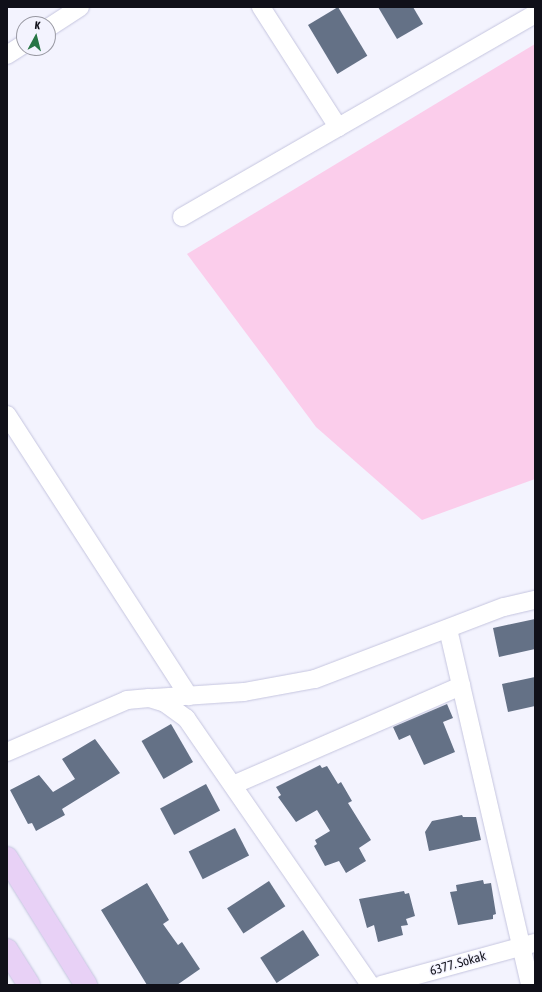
<!DOCTYPE html>
<style>
body{margin:0}
#map{position:relative;width:542px;height:992px;overflow:hidden;background:#f3f3fe;font-family:"Asap Condensed",sans-serif}
div>[style]{position:absolute}
[style*='--x']{left:calc(var(--x)*1px);top:calc(var(--y)*1px);width:calc(var(--w)*1px);rotate:calc(var(--a)*1deg)}
.green>*{inset:0;background:#fbcdeb}
.building>*{inset:0;background:#647186;transform-origin:0 0}
.roads{filter:drop-shadow(0 0 1px #c5c5df) drop-shadow(0 0 1px #c5c5df)}
.street>*{height:18px;margin:-9px;padding:0 9px;transform-origin:9px;border-radius:9px;background:#fff}
.primary>*{height:22px;margin:-11px;padding:0 11px;transform-origin:11px;border-radius:11px;background:#e8d1f6}
span{translate:-50% -50%;white-space:nowrap;text-align:center;line-height:1.15;-webkit-text-stroke:3px #f3f3fe;paint-order:stroke}
.street-label{font-size:13px;color:#101019}
.frame{position:absolute;inset:0;border:8px solid #101019;pointer-events:none}
.north{position:absolute;left:16px;top:16px;width:40px;height:40px;box-sizing:border-box;background:#f3f3fe;border:1px solid #9898a2;border-radius:50%;rotate:7deg;font-size:11px;font-weight:700;line-height:16px;text-align:center;color:#101019}
.north::after{content:'';display:block;margin:auto;width:14px;height:18px;background:#287646;clip-path:polygon(50% 0,100% 100%,50% 72%,0 100%)}
</style>
<div id="map">
<div class="green">
<i style="clip-path:polygon(535px 44px,535px 479px,422px 520px,316px 427px,187px 254px)"></i>
</div>
<div class="building">
<i style="left:338px;top:7px;width:57px;height:35px;rotate:59deg"></i>
<i style="clip-path:polygon(378px 7px,413px 7px,423px 24px,397px 39px)"></i>
<i style="clip-path:polygon(535px 619px,535px 649px,499px 657px,493px 628px)"></i>
<i style="clip-path:polygon(535px 677px,535px 706px,508px 712px,502px 684px)"></i>
<i style="clip-path:polygon(447px 704px,453px 718px,443px 722px,455px 752px,424px 765px,410px 735px,399px 740px,393px 727px)"></i>
<i style="left:171px;top:724px;width:44px;height:34px;rotate:60deg"></i>
<i style="clip-path:polygon(95px 739px,120px 773px,62px 809px,65px 815px,36px 831px,32px 823px,28px 824px,10px 790px,39px 775px,53px 792px,75px 779px,62px 759px)"></i>
<i style="clip-path:polygon(320px 765px,322px 768px,327px 766px,338px 784px,341px 782px,352px 801px,348px 803px,371px 840px,359px 848px,366px 861px,346px 873px,339px 861px,325px 866px,314px 846px,317px 844px,315px 840px,330px 831px,317px 810px,296px 822px,278px 797px,281px 795px,276px 787px)"></i>
<i style="left:206px;top:784px;width:30px;height:52px;rotate:62deg"></i>
<i style="clip-path:polygon(462px 815px,463px 817px,476px 817px,481px 840px,429px 851px,425px 832px,432px 821px)"></i>
<i style="left:235px;top:828px;width:31px;height:52px;rotate:63deg"></i>
<i style="clip-path:polygon(483px 880px,484px 884px,491px 883px,496px 914px,493px 915px,493px 919px,458px 925px,450px 892px,457px 891px,456px 885px)"></i>
<i style="left:269px;top:881px;width:30px;height:50px;rotate:57deg"></i>
<i style="clip-path:polygon(147px 883px,169px 920px,163px 924px,178px 945px,182px 942px,200px 969px,177px 985px,147px 985px,101px 910px)"></i>
<i style="clip-path:polygon(404px 891px,405px 894px,409px 893px,415px 916px,406px 919px,408px 925px,401px 926px,403px 935px,378px 942px,374px 925px,367px 928px,359px 899px)"></i>
<i style="left:303px;top:930px;width:30px;height:51px;rotate:57deg"></i>
</div>
<div class="roads">
<div class="street">
<i style="--x:261;--y:7;--w:143;--a:57.3"></i>
<i style="--x:48;--y:28;--w:38;--a:-33"></i>
<i style="--x:7;--y:55;--w:20;--a:-33"></i>
<i style="--x:182;--y:217;--w:407;--a:-29.9"></i>
<i style="--x:7;--y:415;--w:335;--a:57.1"></i>
<i style="--x:448;--y:629;--w:365;--a:77"></i>
<i style="--x:154;--y:698;--w:90;--a:-3.8"></i>
<i style="--x:244;--y:692;--w:72;--a:-10.4"></i>
<i style="--x:315;--y:679;--w:202;--a:-20.9"></i>
<i style="--x:504;--y:607;--w:32;--a:-13"></i>
<i style="--x:7;--y:752;--w:131;--a:-23.4"></i>
<i style="--x:127;--y:700;--w:22;--a:-5"></i>
<i style="--x:149;--y:698;--w:17;--a:17"></i>
<i style="--x:165;--y:703;--w:26;--a:36"></i>
<i style="--x:186;--y:718;--w:324;--a:55.4"></i>
<i style="--x:233;--y:785;--w:249;--a:-23.5"></i>
<i style="--x:381;--y:985;--w:160;--a:-15.3"></i>
</div>
<div class="primary">
<i style="--x:7;--y:858;--w:150;--a:58.1"></i>
<i style="--x:7;--y:950;--w:41;--a:57.8"></i>
</div>
</div>
<div class="street-label">
<span style="left:458px;top:964px;rotate:-16deg">6377. Sokak</span>
</div>
<div class="frame"></div>
<div class="north">K</div>
</div>
